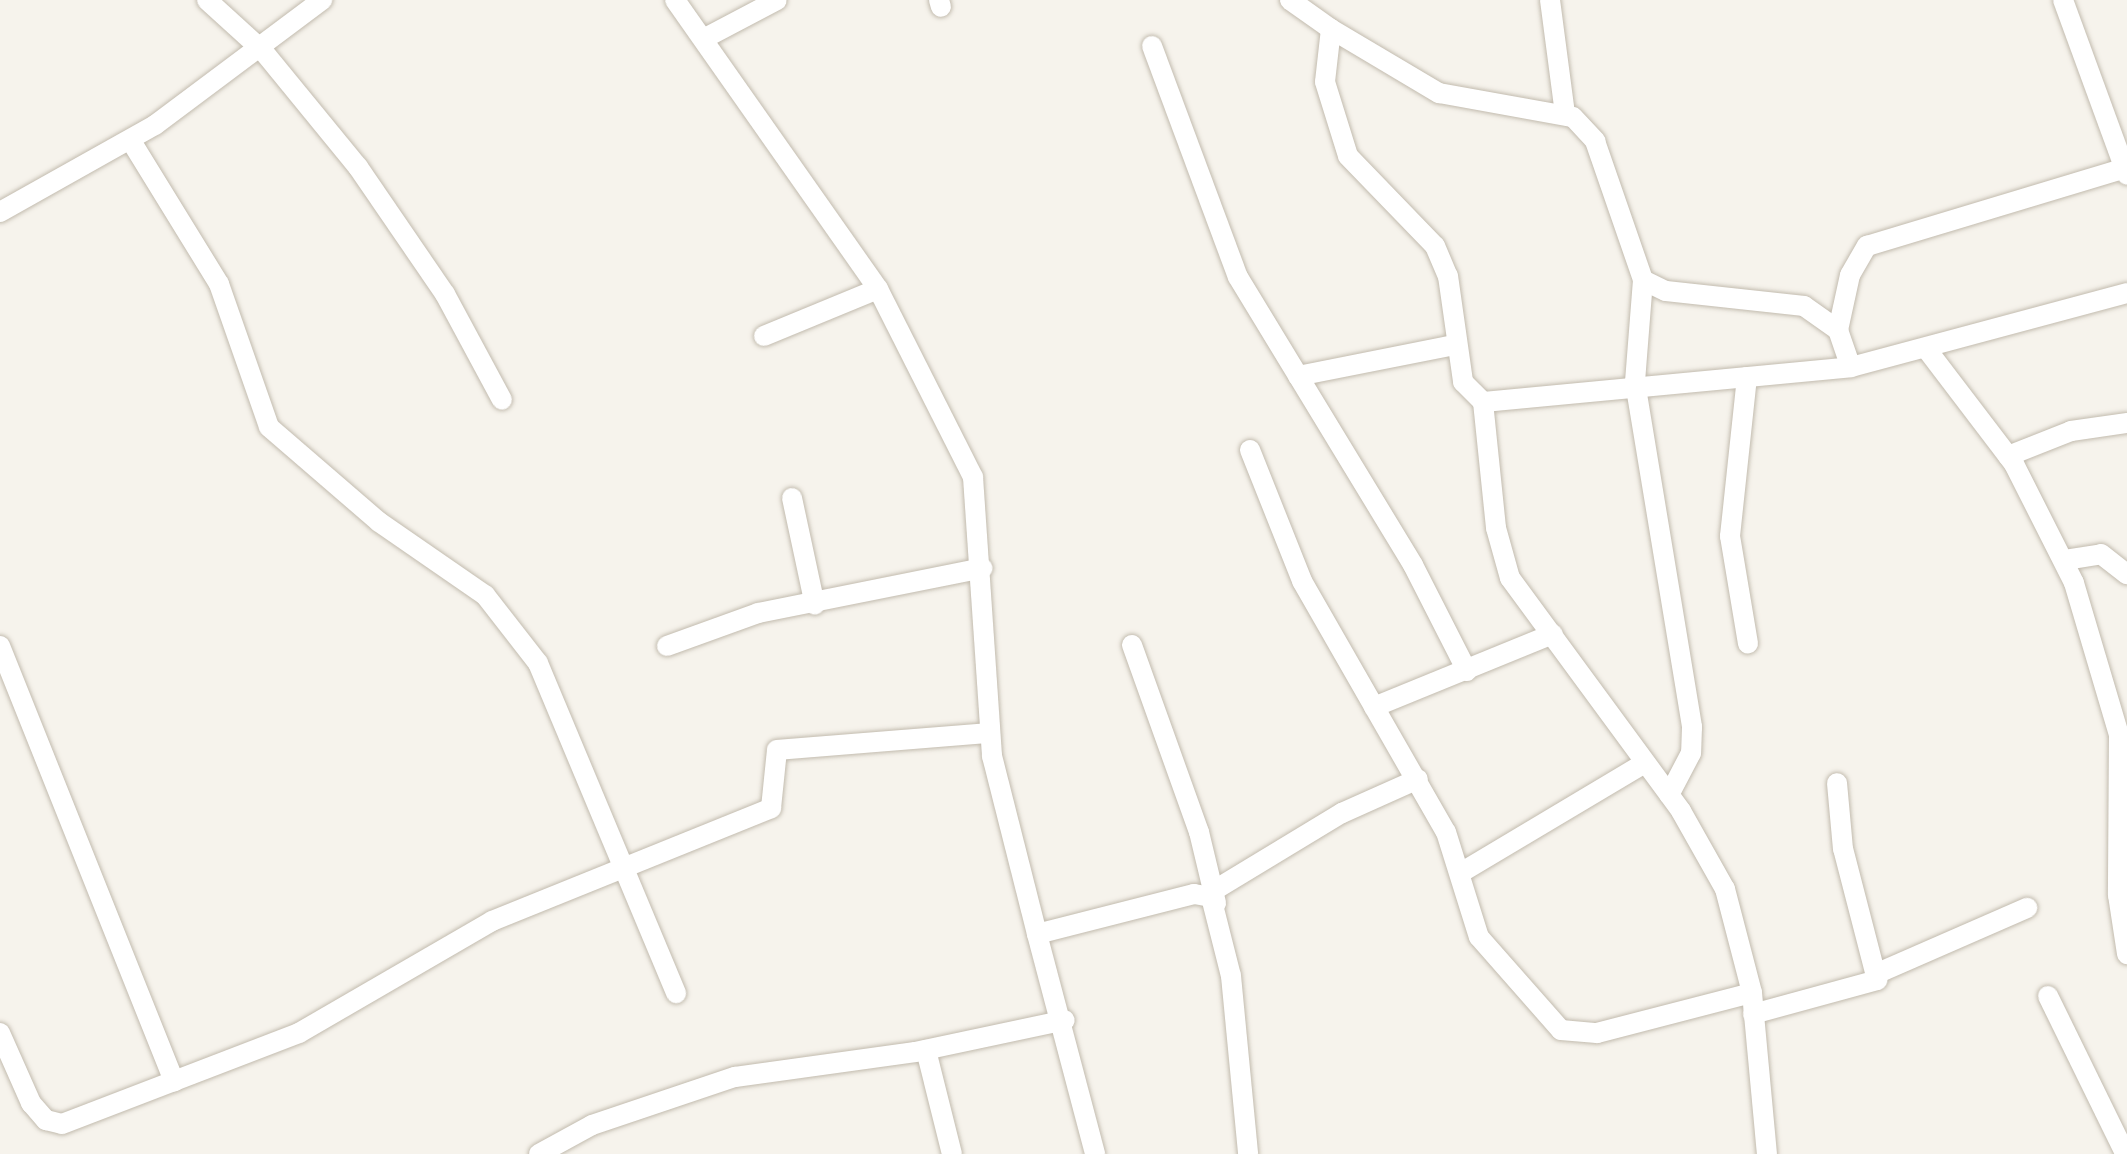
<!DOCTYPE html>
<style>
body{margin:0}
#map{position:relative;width:2127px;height:1154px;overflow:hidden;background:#f6f3ec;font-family:"Source Sans 3",sans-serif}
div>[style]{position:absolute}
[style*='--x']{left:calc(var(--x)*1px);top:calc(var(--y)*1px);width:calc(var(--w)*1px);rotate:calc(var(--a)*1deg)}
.roads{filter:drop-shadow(0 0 2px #c2bbae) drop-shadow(0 0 2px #c2bbae)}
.street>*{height:20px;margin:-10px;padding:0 10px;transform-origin:10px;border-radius:10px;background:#fff}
span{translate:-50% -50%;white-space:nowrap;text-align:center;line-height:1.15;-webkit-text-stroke:8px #fff;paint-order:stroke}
</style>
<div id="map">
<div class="roads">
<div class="street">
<i style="--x:207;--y:0;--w:76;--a:42.3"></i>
<i style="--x:263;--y:51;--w:150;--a:50.7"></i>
<i style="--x:358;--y:167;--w:154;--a:55.6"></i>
<i style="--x:445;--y:294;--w:120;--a:61.7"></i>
<i style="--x:675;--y:0;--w:353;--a:54.9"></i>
<i style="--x:878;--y:289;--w:211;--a:63.2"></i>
<i style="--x:973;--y:477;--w:280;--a:86.1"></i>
<i style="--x:992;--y:756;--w:184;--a:75.8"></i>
<i style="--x:1037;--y:934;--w:162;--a:-14.3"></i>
<i style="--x:1194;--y:894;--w:17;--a:10"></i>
<i style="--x:1211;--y:897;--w:81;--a:75.8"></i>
<i style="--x:1231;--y:976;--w:179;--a:84.5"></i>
<i style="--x:939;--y:0;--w:7;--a:74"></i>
<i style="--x:1290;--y:0;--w:50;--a:35.3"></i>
<i style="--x:1331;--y:29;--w:53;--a:96.5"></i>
<i style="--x:1325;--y:82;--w:77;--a:72.7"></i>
<i style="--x:1348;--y:156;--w:125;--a:46"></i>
<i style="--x:1435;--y:246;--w:33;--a:67"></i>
<i style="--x:1448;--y:276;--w:107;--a:81.9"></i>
<i style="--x:1463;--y:382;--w:28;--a:45"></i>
<i style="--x:1483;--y:402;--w:370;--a:-5.4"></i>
<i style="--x:1851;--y:367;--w:286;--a:-15"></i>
<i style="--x:1550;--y:0;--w:115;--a:82.5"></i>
<i style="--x:2063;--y:0;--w:186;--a:69.9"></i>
<i style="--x:1331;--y:29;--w:126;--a:30.7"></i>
<i style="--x:1439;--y:93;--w:136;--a:10.2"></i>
<i style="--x:1573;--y:117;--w:33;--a:47"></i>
<i style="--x:1595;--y:141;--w:147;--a:70.9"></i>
<i style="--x:1643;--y:280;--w:25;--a:26"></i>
<i style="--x:1666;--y:291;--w:139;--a:6.2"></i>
<i style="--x:1804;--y:306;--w:42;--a:35.2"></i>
<i style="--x:1838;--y:330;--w:39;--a:71"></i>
<i style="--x:705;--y:38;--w:81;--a:-27.8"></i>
<i style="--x:1152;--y:46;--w:246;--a:69.6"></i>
<i style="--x:1238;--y:277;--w:337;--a:58.7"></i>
<i style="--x:1413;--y:565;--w:119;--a:63"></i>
<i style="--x:131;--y:141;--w:168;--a:58.4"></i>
<i style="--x:219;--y:284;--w:151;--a:70.7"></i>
<i style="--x:269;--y:427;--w:145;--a:40.8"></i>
<i style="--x:379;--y:522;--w:129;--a:34.6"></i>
<i style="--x:485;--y:595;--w:86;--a:52.1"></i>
<i style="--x:538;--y:663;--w:358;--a:67.3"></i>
<i style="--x:0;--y:212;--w:178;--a:-29.3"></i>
<i style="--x:155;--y:125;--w:209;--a:-36.8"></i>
<i style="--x:1643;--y:280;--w:102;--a:94.5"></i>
<i style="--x:1635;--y:382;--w:350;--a:80.6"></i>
<i style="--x:1692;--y:727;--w:26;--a:92"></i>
<i style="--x:1691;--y:753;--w:47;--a:117.6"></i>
<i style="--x:1838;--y:330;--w:56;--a:-77.7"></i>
<i style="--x:1850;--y:275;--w:34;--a:-60"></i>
<i style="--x:1867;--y:246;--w:270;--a:-16.8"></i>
<i style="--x:764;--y:336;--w:123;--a:-22.4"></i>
<i style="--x:1928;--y:351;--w:142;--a:52.7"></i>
<i style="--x:2014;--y:464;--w:133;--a:63.2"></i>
<i style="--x:2074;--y:583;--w:159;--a:73.5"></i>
<i style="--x:2119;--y:735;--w:160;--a:90.4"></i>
<i style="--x:2118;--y:895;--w:60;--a:81.3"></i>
<i style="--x:1298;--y:376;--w:160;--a:-11.2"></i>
<i style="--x:1747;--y:377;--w:160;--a:96.1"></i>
<i style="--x:1730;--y:536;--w:109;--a:80.5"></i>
<i style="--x:1483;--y:402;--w:127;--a:84.1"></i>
<i style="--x:1496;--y:528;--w:52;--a:74.4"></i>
<i style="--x:1510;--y:578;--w:289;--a:53.7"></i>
<i style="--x:1681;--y:811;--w:90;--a:60.6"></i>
<i style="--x:1725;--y:889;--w:107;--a:75.4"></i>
<i style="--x:1752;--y:993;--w:162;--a:84.7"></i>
<i style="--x:1250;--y:450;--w:141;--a:68.3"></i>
<i style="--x:1302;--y:581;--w:289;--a:60.2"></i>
<i style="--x:1446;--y:832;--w:110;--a:72.6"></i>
<i style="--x:1479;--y:937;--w:124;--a:48.6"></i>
<i style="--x:1561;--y:1030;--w:36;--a:5"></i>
<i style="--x:1597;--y:1033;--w:160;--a:-14.5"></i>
<i style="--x:2008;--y:456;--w:68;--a:-21.6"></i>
<i style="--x:2071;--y:431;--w:57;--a:-8.1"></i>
<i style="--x:792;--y:498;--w:109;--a:77.9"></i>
<i style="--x:2065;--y:560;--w:36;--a:-9"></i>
<i style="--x:2101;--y:554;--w:33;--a:38"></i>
<i style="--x:1132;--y:645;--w:199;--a:70.3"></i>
<i style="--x:1199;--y:832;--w:73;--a:76.5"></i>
<i style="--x:0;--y:646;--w:469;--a:68.2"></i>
<i style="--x:667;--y:646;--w:97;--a:-19.9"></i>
<i style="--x:758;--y:613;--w:229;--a:-11.3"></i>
<i style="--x:1374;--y:707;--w:193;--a:-22.2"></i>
<i style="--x:1462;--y:872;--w:213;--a:-30.8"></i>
<i style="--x:1213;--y:891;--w:151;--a:-31.2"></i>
<i style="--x:1342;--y:813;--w:83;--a:-24.1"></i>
<i style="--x:1037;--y:934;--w:228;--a:75.2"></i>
<i style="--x:1878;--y:973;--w:163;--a:-23.6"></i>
<i style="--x:2048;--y:996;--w:175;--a:63.9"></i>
<i style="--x:1753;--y:1014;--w:129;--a:-15.3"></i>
<i style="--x:1877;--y:980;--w:135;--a:-104.5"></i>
<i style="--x:1843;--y:849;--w:66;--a:-95.2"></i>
<i style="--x:0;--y:1033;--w:77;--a:66.1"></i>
<i style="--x:31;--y:1103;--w:23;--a:49"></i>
<i style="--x:46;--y:1120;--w:16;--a:14"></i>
<i style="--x:62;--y:1124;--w:254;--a:-21"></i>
<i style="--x:299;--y:1033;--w:223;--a:-30.1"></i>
<i style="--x:492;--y:921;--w:301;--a:-22"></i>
<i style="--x:771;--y:808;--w:58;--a:-84.1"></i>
<i style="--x:777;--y:750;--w:213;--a:-4.6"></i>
<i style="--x:926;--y:1050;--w:107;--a:76"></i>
<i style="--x:539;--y:1154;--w:60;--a:-28.7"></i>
<i style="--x:592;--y:1125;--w:151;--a:-18.6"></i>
<i style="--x:735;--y:1077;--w:182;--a:-7.9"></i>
<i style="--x:915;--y:1052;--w:153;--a:-12"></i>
</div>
</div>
</div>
